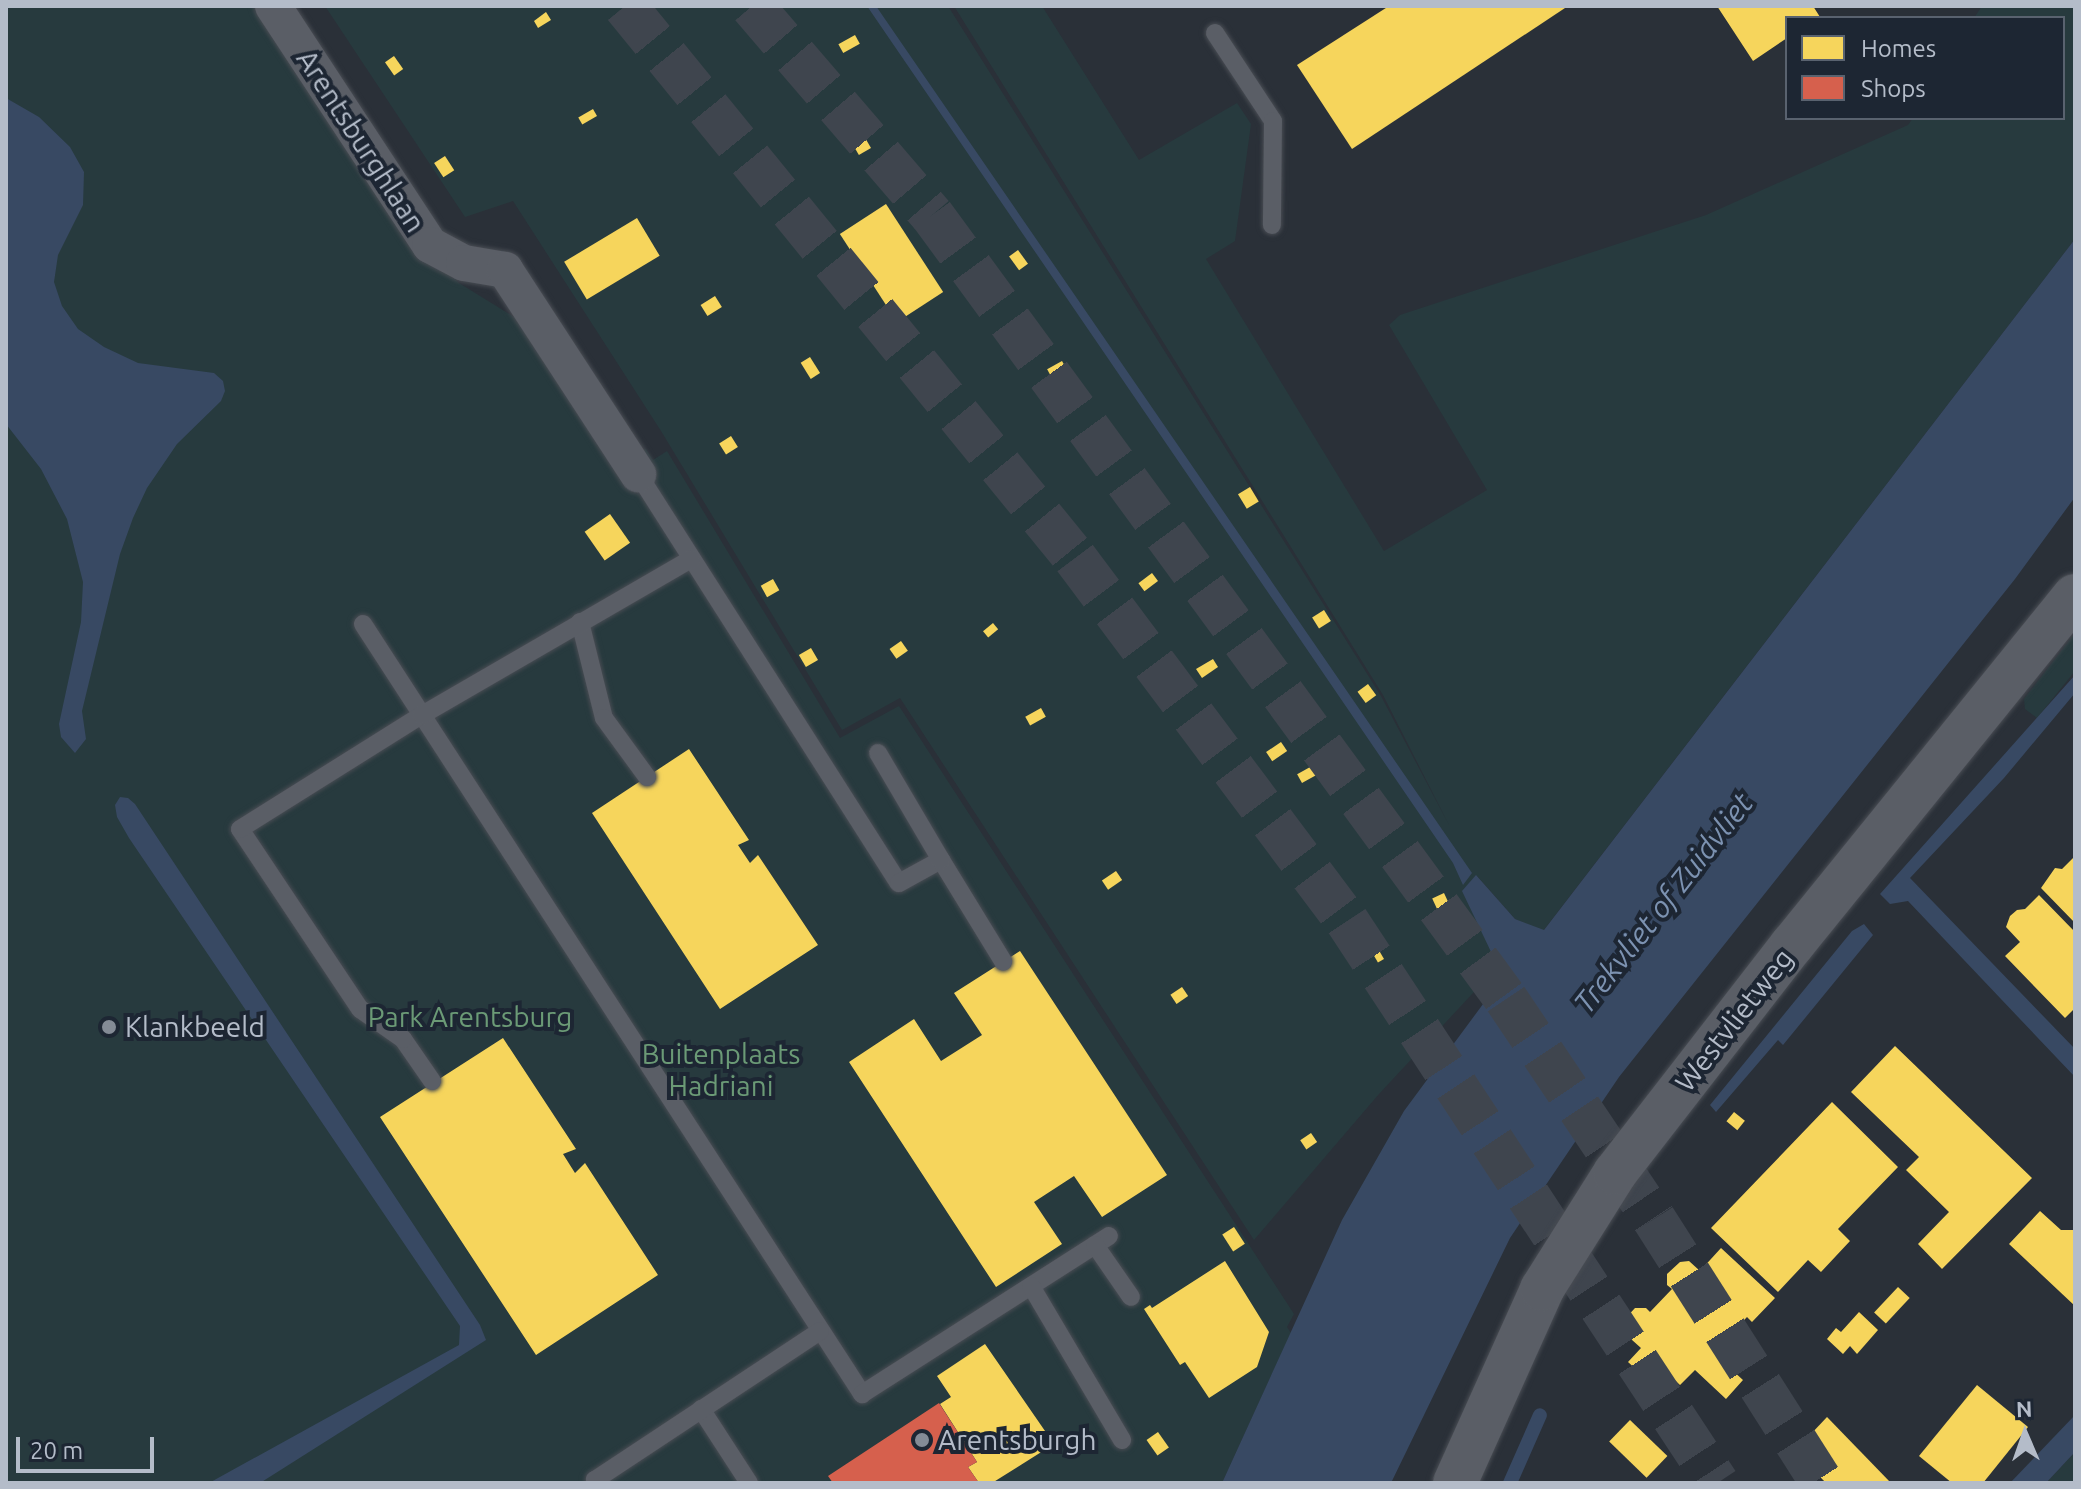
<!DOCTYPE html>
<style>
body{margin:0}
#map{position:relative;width:2081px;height:1489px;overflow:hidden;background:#2a3038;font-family:Ubuntu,sans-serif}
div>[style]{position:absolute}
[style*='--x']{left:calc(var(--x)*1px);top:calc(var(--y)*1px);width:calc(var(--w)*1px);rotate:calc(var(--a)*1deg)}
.green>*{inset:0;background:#273a3e}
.water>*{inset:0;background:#384963}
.homes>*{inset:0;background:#f6d55c;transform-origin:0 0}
.shops>*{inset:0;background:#d6604d}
.stream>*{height:14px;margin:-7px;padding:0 7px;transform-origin:7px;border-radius:7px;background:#384963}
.primary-tunnel>*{height:44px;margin-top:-22px;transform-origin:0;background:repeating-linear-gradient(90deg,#3f454e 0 44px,transparent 0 66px)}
.roads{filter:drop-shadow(0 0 2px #484c53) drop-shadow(0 0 2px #484c53)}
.service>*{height:18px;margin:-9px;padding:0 9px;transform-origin:9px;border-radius:9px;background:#5a5e66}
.minor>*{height:36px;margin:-18px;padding:0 18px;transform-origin:18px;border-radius:18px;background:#5a5e66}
.tertiary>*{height:44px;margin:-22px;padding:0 22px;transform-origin:22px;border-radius:22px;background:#5a5e66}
.dots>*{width:22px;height:22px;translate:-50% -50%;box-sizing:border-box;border:4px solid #1d2633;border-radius:50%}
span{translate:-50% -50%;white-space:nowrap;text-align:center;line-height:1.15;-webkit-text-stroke:8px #1d2633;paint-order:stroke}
.street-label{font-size:28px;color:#b4bcc9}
.park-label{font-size:28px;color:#6b9a76}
.poi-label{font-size:28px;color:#b4bcc9}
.left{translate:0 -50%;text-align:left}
.water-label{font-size:30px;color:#7c92b1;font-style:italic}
.frame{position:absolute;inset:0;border:8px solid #b4bcc9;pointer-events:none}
.legend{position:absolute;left:1785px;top:16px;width:280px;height:104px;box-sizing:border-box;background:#1d2633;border:2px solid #59626f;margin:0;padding:10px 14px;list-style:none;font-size:24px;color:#b4bcc9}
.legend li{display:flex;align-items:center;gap:16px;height:40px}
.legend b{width:40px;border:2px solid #59626f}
.north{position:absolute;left:1985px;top:1393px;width:80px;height:80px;-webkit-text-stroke:6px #1d2633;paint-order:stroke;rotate:358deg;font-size:22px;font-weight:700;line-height:32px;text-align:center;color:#b4bcc9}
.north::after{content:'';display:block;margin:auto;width:28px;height:36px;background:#b4bcc9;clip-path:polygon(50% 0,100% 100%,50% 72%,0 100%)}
.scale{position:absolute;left:16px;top:1437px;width:138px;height:36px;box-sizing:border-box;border:4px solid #b4bcc9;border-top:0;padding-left:10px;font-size:24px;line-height:28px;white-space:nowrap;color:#b4bcc9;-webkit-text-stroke:6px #1d2633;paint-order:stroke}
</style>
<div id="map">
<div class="green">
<i style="clip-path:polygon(6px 6px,254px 6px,383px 206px,459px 283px,519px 320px,608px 457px,646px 449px,653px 460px,667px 451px,840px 738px,899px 706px,1294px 1314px,1287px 1327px,1291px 1333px,1222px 1483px,6px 1483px)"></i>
<i style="clip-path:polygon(325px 6px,948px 6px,1381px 696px,1450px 827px,1383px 695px,954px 6px,1042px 6px,1139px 160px,1237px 103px,1251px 124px,1235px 241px,1206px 259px,1384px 551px,1487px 490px,1389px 325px,1400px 315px,1706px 215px,1908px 125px,1913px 118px,2063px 118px,2063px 18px,1974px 18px,1982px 6px,2075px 6px,2075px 239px,1543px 931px,1515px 919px,1477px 876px,1514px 949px,1379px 1094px,1254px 1240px,900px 698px,842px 730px,661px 431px,513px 201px,465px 217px)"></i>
<i style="clip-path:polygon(2075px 633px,2075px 671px,2037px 718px,2025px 709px,2024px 699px)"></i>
<i style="clip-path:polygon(2075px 1452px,2075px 1483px,2046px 1483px)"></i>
</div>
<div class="water">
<i style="clip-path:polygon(867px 6px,876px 6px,1472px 873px,1463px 885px,1453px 863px)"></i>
<i style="clip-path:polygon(6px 98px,39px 117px,70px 147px,84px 172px,83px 205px,58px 255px,54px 282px,62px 306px,78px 329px,104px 347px,138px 363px,214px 373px,223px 381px,225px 391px,221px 401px,177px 444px,147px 488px,133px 518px,120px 554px,82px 711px,86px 739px,75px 753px,61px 737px,59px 724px,81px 622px,83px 582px,67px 519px,41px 469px,6px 424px)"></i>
<i style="clip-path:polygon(2075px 239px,2075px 497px,2015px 579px,1619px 1077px,1510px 1238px,1391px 1483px,1222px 1483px,1342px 1220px,1404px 1111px,1503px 977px,1462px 891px,1476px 875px,1515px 919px,1544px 930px)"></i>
<i style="clip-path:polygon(2075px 675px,2075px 693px,2004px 778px,1910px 878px,2075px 1049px,2075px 1077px,1908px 901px,1890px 904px,1880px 894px)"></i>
<i style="clip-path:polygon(120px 797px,128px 798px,135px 804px,480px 1325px,486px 1340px,260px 1483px,209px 1483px,459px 1345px,460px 1326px,129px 838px,117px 817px,115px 805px)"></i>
<i style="clip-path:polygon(1864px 924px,1873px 935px,1783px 1045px,1778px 1040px,1716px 1112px,1710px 1105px,1852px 931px)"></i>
<i style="clip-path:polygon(2075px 1415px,2075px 1452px,2046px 1483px,2010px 1483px)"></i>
</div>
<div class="homes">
<i style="clip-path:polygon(1389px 6px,1568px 6px,1352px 149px,1297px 65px)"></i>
<i style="clip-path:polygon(1717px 6px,1813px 6px,1820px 17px,1787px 18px,1787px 38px,1753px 61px)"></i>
<i style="clip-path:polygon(546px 12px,551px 20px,538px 28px,534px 21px)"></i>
<i style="left:855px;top:35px;width:10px;height:19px;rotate:61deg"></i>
<i style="left:394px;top:56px;width:16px;height:11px;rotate:55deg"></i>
<i style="left:593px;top:109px;width:8px;height:17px;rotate:60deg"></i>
<i style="left:864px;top:136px;width:14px;height:14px;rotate:60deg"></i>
<i style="left:445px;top:156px;width:17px;height:13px;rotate:57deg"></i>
<i style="left:886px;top:204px;width:105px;height:55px;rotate:57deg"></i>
<i style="left:637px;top:218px;width:44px;height:85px;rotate:59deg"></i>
<i style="left:1018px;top:250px;width:17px;height:11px;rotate:54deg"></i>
<i style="left:715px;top:296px;width:13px;height:17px;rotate:58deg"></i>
<i style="left:810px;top:357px;width:19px;height:11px;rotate:58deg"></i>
<i style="left:1062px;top:361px;width:10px;height:17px;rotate:61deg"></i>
<i style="left:731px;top:436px;width:13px;height:14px;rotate:58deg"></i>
<i style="left:1250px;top:487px;width:17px;height:14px;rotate:59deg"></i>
<i style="left:610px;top:514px;width:35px;height:31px;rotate:55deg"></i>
<i style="left:1152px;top:573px;width:10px;height:17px;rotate:53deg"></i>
<i style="left:773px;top:579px;width:13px;height:14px;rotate:61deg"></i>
<i style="left:1324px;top:610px;width:13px;height:14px;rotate:58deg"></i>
<i style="left:993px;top:623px;width:8px;height:13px;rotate:50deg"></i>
<i style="left:901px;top:641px;width:12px;height:14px;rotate:55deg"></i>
<i style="left:811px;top:648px;width:14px;height:14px;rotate:60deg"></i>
<i style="clip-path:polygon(1213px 659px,1218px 667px,1202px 678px,1196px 669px)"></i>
<i style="left:1368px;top:684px;width:14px;height:13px;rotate:54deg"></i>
<i style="left:1041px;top:708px;width:10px;height:18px;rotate:61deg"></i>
<i style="left:1281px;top:742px;width:11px;height:18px;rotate:56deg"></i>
<i style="clip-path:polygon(689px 749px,749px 840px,738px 845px,750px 863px,758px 855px,818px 945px,720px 1009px,592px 813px)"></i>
<i style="left:1312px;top:766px;width:10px;height:17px;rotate:61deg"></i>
<i style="clip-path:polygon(2075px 856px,2075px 923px,2041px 888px,2055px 868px,2062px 869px)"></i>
<i style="left:1116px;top:871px;width:11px;height:17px;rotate:56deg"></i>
<i style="left:1444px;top:893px;width:14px;height:13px;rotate:65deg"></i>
<i style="clip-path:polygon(2039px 895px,2075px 932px,2075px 1008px,2065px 1018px,2005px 956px,2020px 942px,2006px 927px,2010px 916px,2017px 910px,2025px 909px)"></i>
<i style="left:1377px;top:947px;width:14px;height:7px;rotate:60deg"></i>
<i style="clip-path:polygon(1020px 951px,1167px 1175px,1102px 1217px,1074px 1176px,1034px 1202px,1062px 1244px,996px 1287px,849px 1062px,914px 1019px,941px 1061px,982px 1035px,954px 993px)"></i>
<i style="left:1182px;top:987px;width:11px;height:14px;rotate:56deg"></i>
<i style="clip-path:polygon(503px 1038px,576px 1149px,563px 1154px,575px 1173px,585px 1163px,658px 1275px,536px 1355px,380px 1117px)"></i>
<i style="clip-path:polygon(1895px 1046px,2032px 1178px,1942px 1269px,1918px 1244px,1949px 1212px,1906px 1170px,1919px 1157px,1851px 1092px)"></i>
<i style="clip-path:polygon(1832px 1102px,1898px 1167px,1838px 1229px,1850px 1241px,1821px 1272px,1808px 1260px,1778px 1292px,1711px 1228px)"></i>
<i style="left:1734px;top:1112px;width:14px;height:12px;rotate:39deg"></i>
<i style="left:1311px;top:1133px;width:11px;height:13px;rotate:56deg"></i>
<i style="clip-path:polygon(2040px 1211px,2061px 1230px,2075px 1230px,2075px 1306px,2009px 1244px)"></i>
<i style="left:1234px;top:1227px;width:20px;height:14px;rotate:57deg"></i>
<i style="clip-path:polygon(1721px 1248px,1775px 1298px,1752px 1322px,1747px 1317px,1731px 1334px,1749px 1350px,1732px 1370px,1743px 1380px,1726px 1399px,1695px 1370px,1680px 1385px,1663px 1369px,1650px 1382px,1628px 1362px,1641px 1348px,1622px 1331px,1623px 1321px,1635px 1308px,1646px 1308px,1650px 1312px,1672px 1289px,1667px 1285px,1667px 1274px,1680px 1262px,1689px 1261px,1700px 1271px)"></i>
<i style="clip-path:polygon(1225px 1261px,1269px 1332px,1257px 1367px,1209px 1398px,1185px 1362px,1180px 1365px,1144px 1309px,1150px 1305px,1152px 1308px)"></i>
<i style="left:1898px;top:1287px;width:16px;height:35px;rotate:43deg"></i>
<i style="clip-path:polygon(1859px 1312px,1878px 1330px,1857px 1354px,1850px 1346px,1843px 1354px,1827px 1339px,1836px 1328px,1841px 1332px)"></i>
<i style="clip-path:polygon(985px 1344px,1054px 1444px,992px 1483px,979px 1483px,968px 1467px,977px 1462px,940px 1404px,951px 1397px,937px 1376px)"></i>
<i style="clip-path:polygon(1977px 1385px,2028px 1427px,1983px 1483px,1952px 1483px,1919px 1456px)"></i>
<i style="clip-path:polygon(1827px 1417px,1891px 1483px,1826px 1483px,1795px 1451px)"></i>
<i style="left:1630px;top:1420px;width:52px;height:30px;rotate:44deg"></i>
<i style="left:1158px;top:1432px;width:19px;height:14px;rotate:55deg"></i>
</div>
<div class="shops">
<i style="clip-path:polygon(939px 1403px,977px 1462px,968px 1467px,979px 1483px,833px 1483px,828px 1476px)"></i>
</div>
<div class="stream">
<i style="--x:1510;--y:1483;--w:74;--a:-66.2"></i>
</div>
<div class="primary-tunnel">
<i style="--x:625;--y:6;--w:712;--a:50.81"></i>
<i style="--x:1075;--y:558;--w:454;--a:53.2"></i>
<i style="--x:1347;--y:921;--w:673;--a:56.64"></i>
<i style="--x:752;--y:6;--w:276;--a:49.3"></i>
<i style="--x:932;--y:215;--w:972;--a:53.79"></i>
<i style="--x:1506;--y:999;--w:265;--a:56.1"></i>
<i style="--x:1654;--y:1219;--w:313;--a:57.5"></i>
</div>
<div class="roads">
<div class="service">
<i style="--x:1215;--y:33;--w:105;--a:56.6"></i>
<i style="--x:1273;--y:121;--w:104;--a:90.6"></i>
<i style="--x:638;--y:474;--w:485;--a:57.5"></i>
<i style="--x:899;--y:883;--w:48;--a:-28.7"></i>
<i style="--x:941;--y:860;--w:119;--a:58.5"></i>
<i style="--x:580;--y:622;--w:99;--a:76"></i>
<i style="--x:604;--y:718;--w:73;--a:53.9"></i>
<i style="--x:363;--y:624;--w:918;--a:57.05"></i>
<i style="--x:862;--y:1394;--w:293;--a:-32.6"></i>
<i style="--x:878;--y:753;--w:124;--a:59.5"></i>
<i style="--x:432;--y:1081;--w:51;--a:-124.6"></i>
<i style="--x:403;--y:1039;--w:52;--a:-145.1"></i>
<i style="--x:360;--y:1009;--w:216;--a:-123.7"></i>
<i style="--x:240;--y:829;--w:215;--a:-32.1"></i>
<i style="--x:422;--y:715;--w:311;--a:-30.1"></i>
<i style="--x:1095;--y:1245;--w:63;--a:55.3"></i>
<i style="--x:1031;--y:1286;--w:179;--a:59.4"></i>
<i style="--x:701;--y:1409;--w:88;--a:57"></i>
<i style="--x:597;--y:1483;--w:4;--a:-124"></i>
<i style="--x:595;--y:1480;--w:270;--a:-33.5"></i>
</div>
<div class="minor">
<i style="--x:273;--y:6;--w:286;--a:56.7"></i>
<i style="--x:430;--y:245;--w:38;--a:28"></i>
<i style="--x:464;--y:263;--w:42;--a:9.7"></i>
<i style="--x:505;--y:270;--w:244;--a:56.9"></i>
</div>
<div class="tertiary">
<i style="--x:1455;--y:1483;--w:213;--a:-65.8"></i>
<i style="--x:1542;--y:1289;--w:137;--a:-57.8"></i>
<i style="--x:1615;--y:1173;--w:289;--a:-52.2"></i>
<i style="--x:1792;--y:945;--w:449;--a:-51"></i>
</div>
</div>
<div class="dots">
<i style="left:109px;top:1027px;background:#848b96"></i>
<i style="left:922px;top:1440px;background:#848b96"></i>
</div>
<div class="street-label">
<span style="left:361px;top:141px;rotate:57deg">Arentsburghlaan</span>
<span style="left:1734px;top:1020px;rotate:-52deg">Westvlietweg</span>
</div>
<div class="park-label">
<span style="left:470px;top:1017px">Park Arentsburg</span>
<span style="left:721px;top:1070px">Buitenplaats<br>Hadriani</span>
</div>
<div class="poi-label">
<span class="left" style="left:125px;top:1027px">Klankbeeld</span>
<span class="left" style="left:938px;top:1440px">Arentsburgh</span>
</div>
<div class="water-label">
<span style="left:1663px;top:903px;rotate:-52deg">Trekvliet of Zuidvliet</span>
</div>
<div class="frame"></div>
<ul class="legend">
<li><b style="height:22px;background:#f6d55c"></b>Homes</li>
<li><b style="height:22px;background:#d6604d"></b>Shops</li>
</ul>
<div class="north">N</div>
<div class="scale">20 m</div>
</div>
